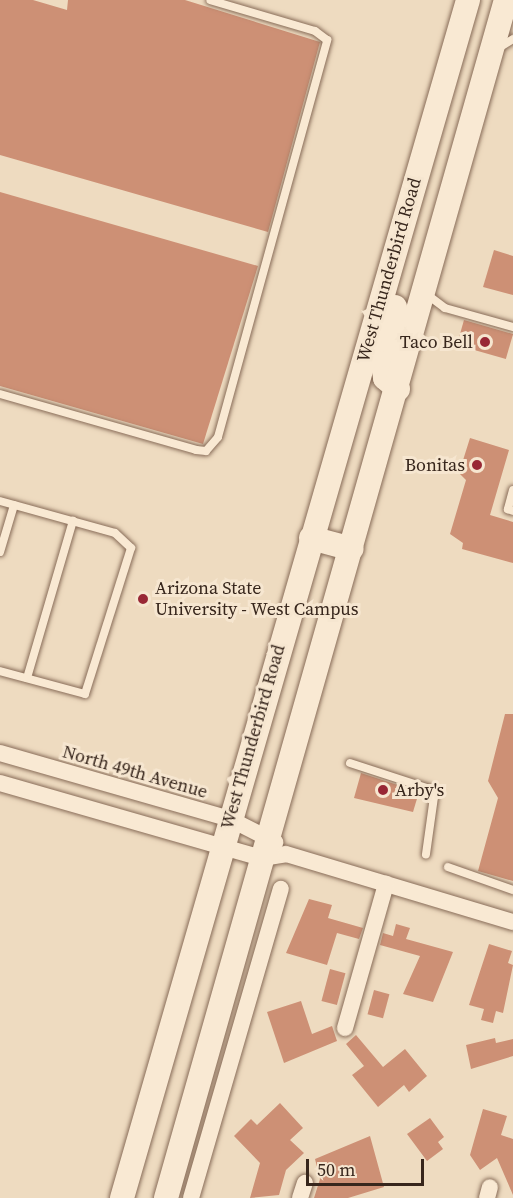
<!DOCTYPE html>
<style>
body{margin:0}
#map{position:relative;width:513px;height:1198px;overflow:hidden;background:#eedbc0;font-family:"Source Serif 4",serif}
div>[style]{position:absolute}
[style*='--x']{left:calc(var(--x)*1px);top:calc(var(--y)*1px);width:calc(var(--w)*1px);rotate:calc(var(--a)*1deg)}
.building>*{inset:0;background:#cd9075;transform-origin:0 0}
.roads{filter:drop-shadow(0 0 2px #886c58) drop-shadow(0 0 2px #886c58)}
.lane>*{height:8px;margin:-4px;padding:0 4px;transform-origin:4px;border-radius:4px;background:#f9e9d3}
.street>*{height:16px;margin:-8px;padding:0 8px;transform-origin:8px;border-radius:8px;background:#f9e9d3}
.secondary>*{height:24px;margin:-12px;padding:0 12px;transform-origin:12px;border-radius:12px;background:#f9e9d3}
.dots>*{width:16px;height:16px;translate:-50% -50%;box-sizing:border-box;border:3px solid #f6e6d0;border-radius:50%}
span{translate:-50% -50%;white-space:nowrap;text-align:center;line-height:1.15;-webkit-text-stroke:6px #f6e6d0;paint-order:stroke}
.street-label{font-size:18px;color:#37261c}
.poi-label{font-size:18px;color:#37261c}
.right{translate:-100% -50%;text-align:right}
.left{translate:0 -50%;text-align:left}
.scale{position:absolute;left:306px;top:1159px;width:118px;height:27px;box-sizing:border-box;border:3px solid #37261c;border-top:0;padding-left:8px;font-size:18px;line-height:21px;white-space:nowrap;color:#37261c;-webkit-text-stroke:4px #f6e6d0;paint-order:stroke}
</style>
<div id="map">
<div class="building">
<i style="clip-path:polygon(0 0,33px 0,67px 10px,68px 0,185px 0,320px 42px,268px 232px,0 155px)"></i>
<i style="clip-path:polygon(0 192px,258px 266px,203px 444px,0 386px)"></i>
<i style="clip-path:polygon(494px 250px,513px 256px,513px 295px,483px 287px)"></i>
<i style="left:464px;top:320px;width:51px;height:26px;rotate:16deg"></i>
<i style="clip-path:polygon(470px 438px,509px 450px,490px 515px,513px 522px,513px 563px,462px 549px,463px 543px,450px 534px,466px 480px,459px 473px)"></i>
<i style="clip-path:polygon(505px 714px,513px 714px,513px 881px,478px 871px,498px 798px,488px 781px)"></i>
<i style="clip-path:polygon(361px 773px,419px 792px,413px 812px,354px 798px)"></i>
<i style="clip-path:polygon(309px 899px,332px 905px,328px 918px,363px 928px,359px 939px,337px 933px,327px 965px,286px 953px)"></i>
<i style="clip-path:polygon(396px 924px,410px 928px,406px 939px,453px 952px,433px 1002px,403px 994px,420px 956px,380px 945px,383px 933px,393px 936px)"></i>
<i style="clip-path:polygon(489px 944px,512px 951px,508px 963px,513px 965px,503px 1013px,496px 1011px,493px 1023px,481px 1020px,484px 1009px,469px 1005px)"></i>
<i style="left:330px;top:969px;width:16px;height:33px;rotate:15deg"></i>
<i style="left:374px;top:990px;width:16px;height:25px;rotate:15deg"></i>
<i style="clip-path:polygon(301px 1001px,312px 1034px,332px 1026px,337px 1041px,284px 1063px,267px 1012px)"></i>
<i style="clip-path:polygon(356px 1035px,383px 1067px,405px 1049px,427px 1076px,409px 1092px,404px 1085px,378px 1107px,352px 1075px,364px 1066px,346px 1044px)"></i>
<i style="clip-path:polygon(495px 1038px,496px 1043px,513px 1039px,513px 1056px,471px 1069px,466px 1045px)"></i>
<i style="clip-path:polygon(280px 1103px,303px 1128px,290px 1140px,304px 1153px,286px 1170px,279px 1195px,250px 1198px,260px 1163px,234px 1136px,251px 1119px,257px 1125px)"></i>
<i style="clip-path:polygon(483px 1109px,507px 1116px,501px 1135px,513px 1139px,513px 1195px,497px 1158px,480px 1170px,470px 1155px)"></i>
<i style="clip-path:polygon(430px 1118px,444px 1137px,438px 1142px,443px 1149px,427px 1161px,407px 1134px)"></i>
<i style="clip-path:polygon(370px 1136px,384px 1187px,348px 1198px,314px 1198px,320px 1179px,315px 1159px)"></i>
</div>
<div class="roads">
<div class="lane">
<i style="--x:497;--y:49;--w:19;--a:-32"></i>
<i style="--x:425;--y:293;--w:25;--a:37"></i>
<i style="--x:445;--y:308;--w:71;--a:15.6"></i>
<i style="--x:0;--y:394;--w:204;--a:15.9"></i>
<i style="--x:196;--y:450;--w:10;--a:6"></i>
<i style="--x:206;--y:451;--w:18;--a:-49"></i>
<i style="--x:218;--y:437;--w:412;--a:-74.6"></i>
<i style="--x:327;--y:40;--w:15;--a:-143"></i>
<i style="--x:315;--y:31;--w:109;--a:-163.6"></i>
<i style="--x:513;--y:490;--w:20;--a:105"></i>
<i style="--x:508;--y:509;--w:5;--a:22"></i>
<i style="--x:0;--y:501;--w:119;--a:15.5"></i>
<i style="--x:115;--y:533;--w:22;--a:43"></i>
<i style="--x:131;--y:548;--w:153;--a:107.5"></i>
<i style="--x:85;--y:694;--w:88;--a:-164.9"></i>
<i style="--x:0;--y:552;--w:49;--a:-73.4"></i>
<i style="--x:27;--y:678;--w:164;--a:-73.7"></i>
<i style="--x:350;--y:763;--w:84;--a:18"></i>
<i style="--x:430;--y:789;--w:9;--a:63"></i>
<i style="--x:434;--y:797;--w:58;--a:98"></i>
<i style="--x:448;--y:867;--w:69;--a:19.5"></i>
</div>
<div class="street">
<i style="--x:0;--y:753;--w:239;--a:16"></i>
<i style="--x:230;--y:819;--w:51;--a:27.1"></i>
<i style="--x:0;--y:783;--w:273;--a:16"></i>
<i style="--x:262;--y:858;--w:24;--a:-9"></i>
<i style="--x:286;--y:854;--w:237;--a:16.7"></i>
<i style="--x:345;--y:1028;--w:150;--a:-74.1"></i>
<i style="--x:191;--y:1198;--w:322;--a:-73.8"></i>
<i style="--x:300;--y:1198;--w:16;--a:-72"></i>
<i style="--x:487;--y:1198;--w:11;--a:-75"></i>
</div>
<div class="secondary">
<i style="--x:395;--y:307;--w:57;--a:102.1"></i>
<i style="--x:383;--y:363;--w:15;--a:82"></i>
<i style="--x:385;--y:378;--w:17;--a:40"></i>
<i style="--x:311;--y:538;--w:42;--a:15"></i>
<i style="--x:122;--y:1198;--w:1247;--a:-73.89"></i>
<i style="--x:166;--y:1198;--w:1245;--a:-74.16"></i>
</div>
</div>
<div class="dots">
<i style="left:485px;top:342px;background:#982735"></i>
<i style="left:477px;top:465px;background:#982735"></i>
<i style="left:143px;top:599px;background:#982735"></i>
<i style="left:383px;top:790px;background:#982735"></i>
</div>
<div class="street-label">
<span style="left:389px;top:270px;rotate:-74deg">West Thunderbird Road</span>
<span style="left:253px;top:737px;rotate:-74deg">West Thunderbird Road</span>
<span style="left:135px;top:772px;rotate:16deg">North 49th Avenue</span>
</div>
<div class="poi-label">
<span class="right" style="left:473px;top:342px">Taco Bell</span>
<span class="right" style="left:465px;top:465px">Bonitas</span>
<span class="left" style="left:155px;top:599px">Arizona State<br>University - West Campus</span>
<span class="left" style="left:395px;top:790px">Arby's</span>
</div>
<div class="scale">50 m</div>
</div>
